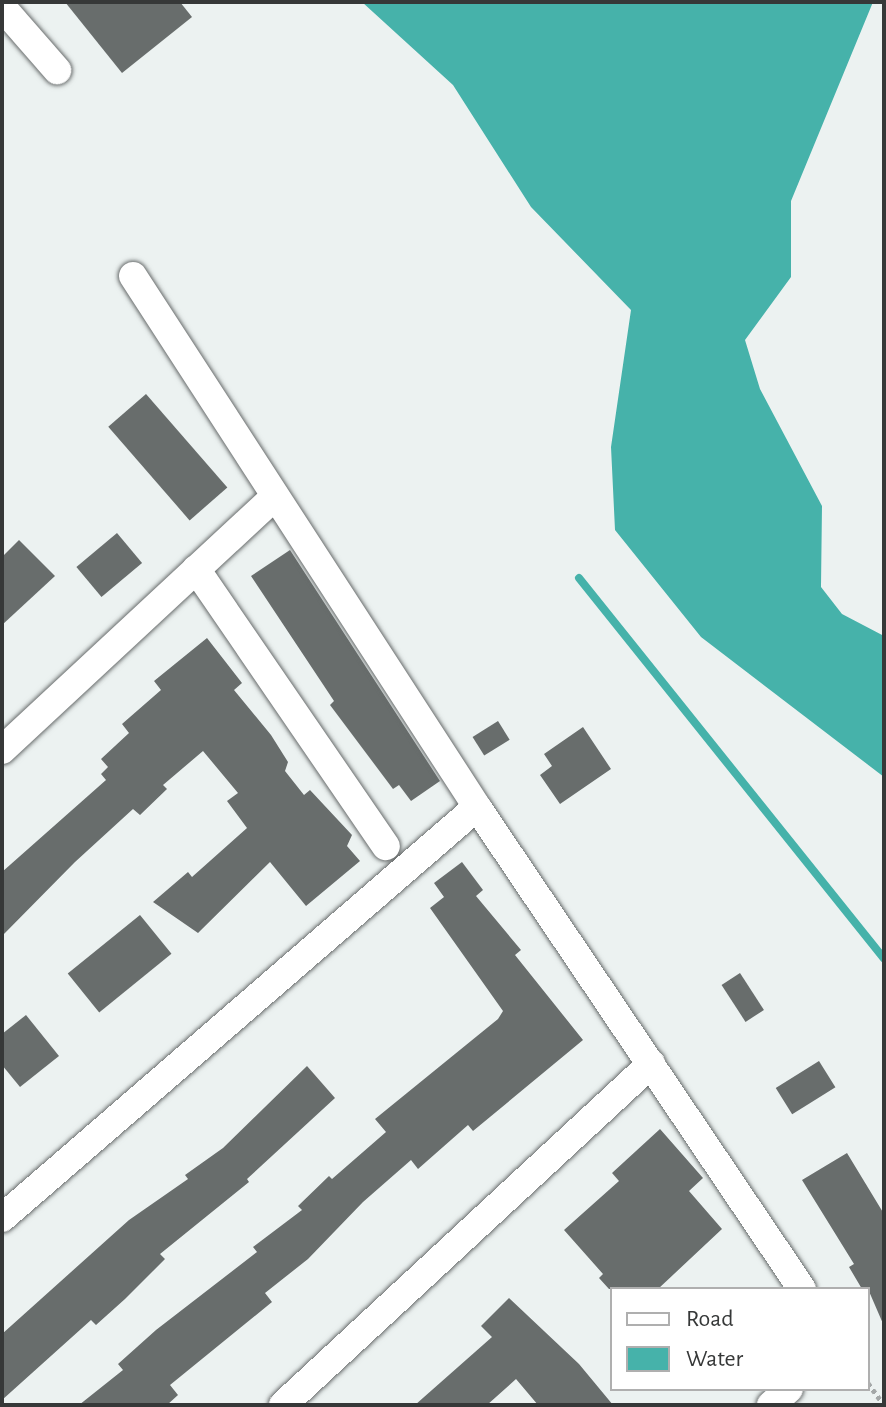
<!DOCTYPE html>
<style>
body{margin:0}
#map{position:relative;width:886px;height:1407px;overflow:hidden;background:#ecf2f1;font-family:"Alegreya Sans",sans-serif}
div>[style]{position:absolute}
[style*='--x']{left:calc(var(--x)*1px);top:calc(var(--y)*1px);width:calc(var(--w)*1px);rotate:calc(var(--a)*1deg)}
.water>*{inset:0;background:#46b2aa}
.stream>*{height:8px;margin:-4px;padding:0 4px;transform-origin:4px;border-radius:4px;background:#46b2aa}
.building>*{inset:0;background:#686d6c;transform-origin:0 0}
.path>*{height:5px;margin-top:-2.5px;transform-origin:0;background:repeating-linear-gradient(90deg,#a4a8a8 0 4px,transparent 0 8px)}
.roads{filter:drop-shadow(0 0 2px #686c6c) drop-shadow(0 0 2px #686c6c)}
.minor>*{height:28px;margin:-14px;padding:0 14px;transform-origin:14px;border-radius:14px;background:#fff}
span{translate:-50% -50%;white-space:nowrap;text-align:center;line-height:1.15;-webkit-text-stroke:8px #fff;paint-order:stroke}
.frame{position:absolute;inset:0;border:4px solid #363838;pointer-events:none}
.legend{position:absolute;left:610px;top:1287px;width:260px;height:104px;box-sizing:border-box;background:#fff;border:2px solid #afafaf;margin:0;padding:10px 14px;list-style:none;font-size:24px;color:#363838}
.legend li{display:flex;align-items:center;gap:16px;height:40px}
.legend b{width:40px;border:2px solid #afafaf}
</style>
<div id="map">
<div class="water">
<i style="clip-path:polygon(362px 2px,873px 2px,791px 201px,791px 277px,745px 340px,760px 389px,822px 506px,821px 587px,842px 614px,884px 636px,884px 777px,701px 637px,615px 530px,611px 447px,631px 310px,531px 207px,453px 85px)"></i>
</div>
<div class="stream">
<i style="--x:579;--y:578;--w:488;--a:51.3"></i>
</div>
<div class="building">
<i style="clip-path:polygon(65px 2px,180px 2px,192px 17px,122px 73px)"></i>
<i style="left:146px;top:394px;width:124px;height:50px;rotate:49deg"></i>
<i style="left:117px;top:533px;width:39px;height:53px;rotate:50deg"></i>
<i style="clip-path:polygon(19px 540px,55px 576px,2px 625px,2px 557px)"></i>
<i style="clip-path:polygon(290px 550px,440px 781px,411px 801px,399px 785px,393px 789px,330px 705px,334px 701px,251px 576px)"></i>
<i style="clip-path:polygon(207px 638px,242px 683px,234px 690px,271px 735px,288px 762px,285px 771px,304px 795px,310px 790px,352px 835px,347px 846px,360px 861px,306px 906px,270px 862px,198px 933px,153px 902px,188px 872px,192px 877px,247px 828px,227px 801px,238px 793px,203px 751px,163px 785px,167px 789px,140px 815px,133px 809px,75px 862px,2px 936px,2px 872px,106px 780px,101px 774px,108px 767px,101px 759px,129px 733px,122px 724px,161px 690px,154px 681px)"></i>
<i style="left:498px;top:721px;width:22px;height:30px;rotate:58deg"></i>
<i style="clip-path:polygon(583px 727px,611px 769px,560px 804px,540px 775px,552px 766px,544px 754px)"></i>
<i style="clip-path:polygon(462px 862px,483px 890px,476px 896px,521px 950px,515px 955px,583px 1040px,473px 1131px,468px 1125px,418px 1169px,411px 1160px,363px 1202px,308px 1259px,265px 1293px,272px 1302px,170px 1385px,178px 1395px,167px 1405px,79px 1405px,123px 1370px,118px 1364px,156px 1330px,257px 1252px,253px 1247px,302px 1210px,298px 1206px,329px 1176px,332px 1179px,386px 1132px,375px 1119px,498px 1019px,503px 1011px,430px 908px,444px 897px,434px 883px)"></i>
<i style="left:140px;top:915px;width:50px;height:93px;rotate:51deg"></i>
<i style="left:740px;top:973px;width:44px;height:22px;rotate:57deg"></i>
<i style="clip-path:polygon(26px 1015px,59px 1056px,20px 1087px,2px 1065px,2px 1034px)"></i>
<i style="left:819px;top:1061px;width:31px;height:51px;rotate:58deg"></i>
<i style="clip-path:polygon(307px 1066px,335px 1098px,247px 1179px,249px 1182px,160px 1254px,165px 1259px,125px 1299px,96px 1325px,91px 1320px,2px 1400px,2px 1334px,129px 1220px,188px 1179px,185px 1175px,223px 1148px)"></i>
<i style="clip-path:polygon(660px 1129px,703px 1178px,689px 1191px,722px 1229px,658px 1289px,609px 1289px,599px 1278px,603px 1274px,564px 1230px,619px 1181px,612px 1173px)"></i>
<i style="clip-path:polygon(847px 1153px,884px 1214px,884px 1326px,868px 1289px,862px 1289px,849px 1267px,854px 1264px,802px 1180px)"></i>
<i style="clip-path:polygon(509px 1298px,579px 1364px,613px 1405px,538px 1405px,516px 1379px,487px 1405px,415px 1405px,492px 1337px,481px 1326px)"></i>
</div>
<div class="path">
<i style="--x:868;--y:1383;--w:27;--a:54"></i>
</div>
<div class="roads">
<div class="minor">
<i style="--x:2;--y:7;--w:84;--a:48.9"></i>
<i style="--x:133;--y:276;--w:633;--a:57.06"></i>
<i style="--x:477;--y:807;--w:581;--a:56.01"></i>
<i style="--x:196;--y:569;--w:336;--a:55.6"></i>
<i style="--x:2;--y:750;--w:371;--a:-42.9"></i>
<i style="--x:2;--y:1218;--w:628;--a:-40.87"></i>
<i style="--x:283;--y:1405;--w:502;--a:-42.82"></i>
<i style="--x:771;--y:1405;--w:24;--a:-42"></i>
</div>
</div>
<div class="frame"></div>
<ul class="legend">
<li><b style="height:10px;background:#fff"></b>Road</li>
<li><b style="height:22px;background:#46b2aa"></b>Water</li>
</ul>
</div>
